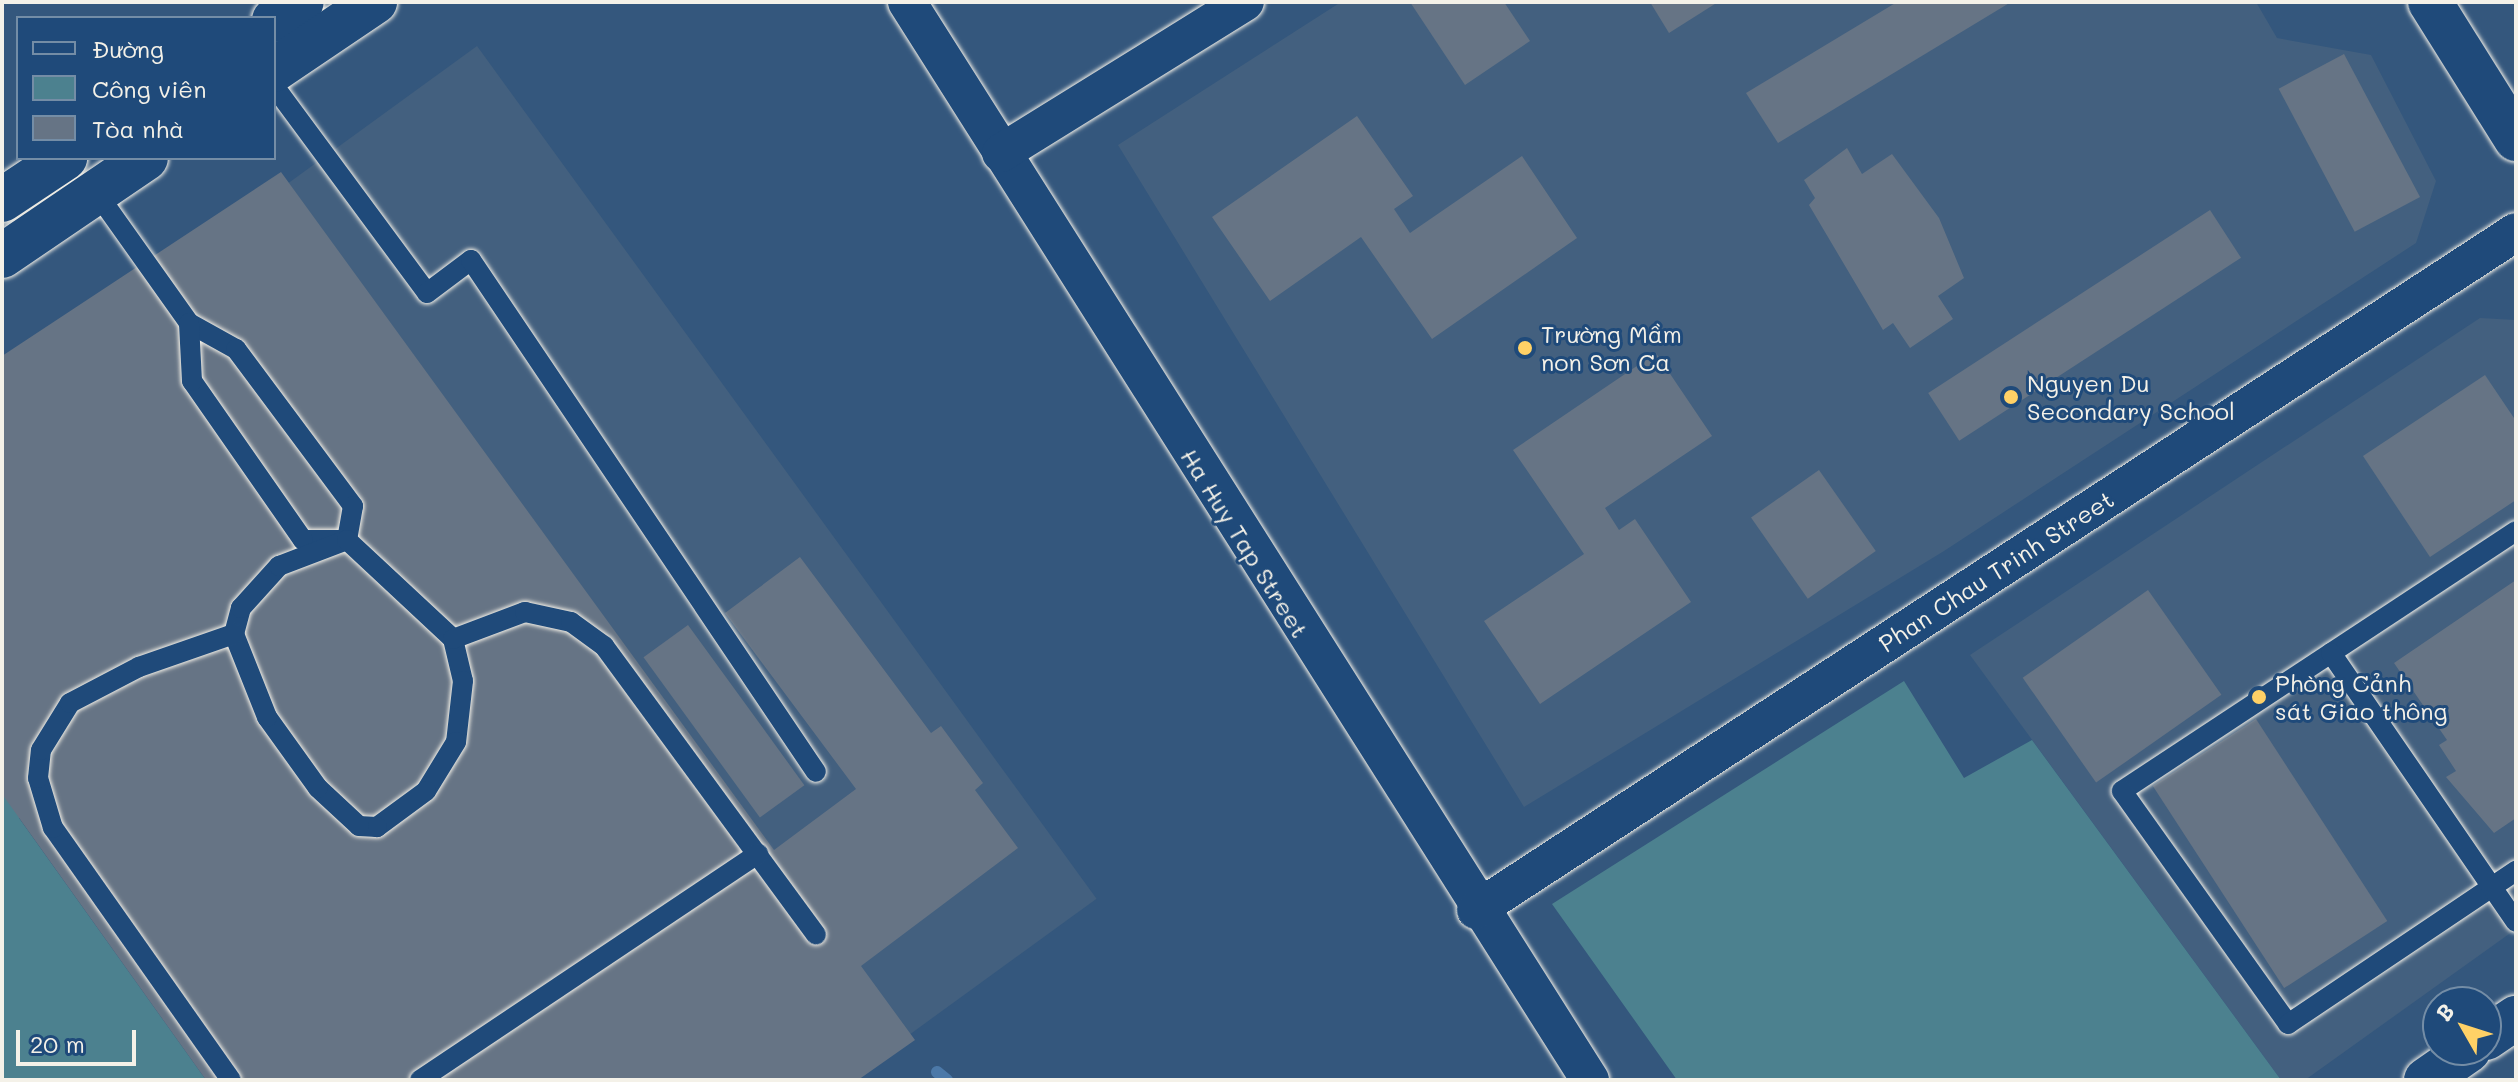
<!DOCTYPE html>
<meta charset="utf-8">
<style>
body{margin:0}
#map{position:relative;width:2518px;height:1082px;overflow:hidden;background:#34577d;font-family:Mali,sans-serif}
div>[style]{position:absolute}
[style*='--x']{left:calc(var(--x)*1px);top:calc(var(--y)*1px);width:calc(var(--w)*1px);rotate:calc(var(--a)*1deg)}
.built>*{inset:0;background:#43607f;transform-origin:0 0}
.green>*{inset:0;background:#4c818f}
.stream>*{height:12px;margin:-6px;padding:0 6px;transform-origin:6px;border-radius:6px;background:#4c79a8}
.building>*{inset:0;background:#667485;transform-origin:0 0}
.roads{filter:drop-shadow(0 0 2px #f4f1e8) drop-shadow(0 0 2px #f4f1e8)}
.lane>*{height:20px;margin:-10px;padding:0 10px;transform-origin:10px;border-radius:10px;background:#1f4a7a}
.street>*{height:38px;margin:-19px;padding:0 19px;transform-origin:19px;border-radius:19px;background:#1f4a7a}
.secondary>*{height:44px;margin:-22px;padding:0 22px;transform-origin:22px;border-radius:22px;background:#1f4a7a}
.primary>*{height:44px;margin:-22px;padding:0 22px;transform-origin:22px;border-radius:22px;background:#1f4a7a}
.dots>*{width:22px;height:22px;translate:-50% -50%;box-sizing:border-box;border:4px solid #1f4a7a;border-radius:50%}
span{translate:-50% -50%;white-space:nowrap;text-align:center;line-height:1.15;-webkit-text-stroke:6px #1f4a7a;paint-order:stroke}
.poi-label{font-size:24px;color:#f4f1e8}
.left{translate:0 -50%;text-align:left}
.street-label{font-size:24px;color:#f4f1e8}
.frame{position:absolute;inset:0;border:4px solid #f4f1e8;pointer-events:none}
.legend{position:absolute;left:16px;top:16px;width:260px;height:144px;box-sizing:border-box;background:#1f4a7a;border:2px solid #748da6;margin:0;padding:10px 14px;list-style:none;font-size:24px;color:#f4f1e8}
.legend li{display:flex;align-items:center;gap:16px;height:40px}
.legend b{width:40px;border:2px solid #748da6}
.north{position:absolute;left:2422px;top:986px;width:80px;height:80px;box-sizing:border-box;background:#1f4a7a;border:2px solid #748da6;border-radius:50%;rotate:309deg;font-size:22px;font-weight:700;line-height:32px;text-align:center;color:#f4f1e8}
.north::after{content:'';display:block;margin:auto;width:28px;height:36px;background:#ffd166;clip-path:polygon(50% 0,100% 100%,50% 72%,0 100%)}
.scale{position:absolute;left:16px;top:1030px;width:120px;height:36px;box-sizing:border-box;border:4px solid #f4f1e8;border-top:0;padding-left:10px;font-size:24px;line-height:28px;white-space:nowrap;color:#f4f1e8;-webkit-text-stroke:6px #1f4a7a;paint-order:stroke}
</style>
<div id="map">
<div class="built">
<i style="clip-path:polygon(1341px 2px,2256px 2px,2277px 38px,2371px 55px,2436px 181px,2416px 243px,1944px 551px,1524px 807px,1118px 145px)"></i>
<i style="left:477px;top:46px;width:1054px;height:233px;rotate:54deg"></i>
<i style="clip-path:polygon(2480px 318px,2516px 320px,2516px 929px,2305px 1080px,2281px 1080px,1970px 655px)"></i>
</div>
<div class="green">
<i style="clip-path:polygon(2px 416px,24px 751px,19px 818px,206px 1080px,2px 1080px)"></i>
<i style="clip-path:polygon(1904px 681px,1964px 778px,2032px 740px,2281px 1080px,1677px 1080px,1552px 904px)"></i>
</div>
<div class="stream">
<i style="--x:937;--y:1072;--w:13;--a:39"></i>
</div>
<div class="building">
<i style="clip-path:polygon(1410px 2px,1504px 2px,1530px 41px,1465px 85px)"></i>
<i style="clip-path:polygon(1650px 2px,1718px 2px,1669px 33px)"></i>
<i style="clip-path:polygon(1897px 2px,2011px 2px,1778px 143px,1746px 93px)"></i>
<i style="left:2344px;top:54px;width:162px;height:74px;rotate:62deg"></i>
<i style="clip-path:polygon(1357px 116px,1413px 196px,1394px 209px,1410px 233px,1522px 156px,1577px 238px,1432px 339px,1361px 237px,1270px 301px,1212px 217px)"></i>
<i style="clip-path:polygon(1847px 148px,1862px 174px,1892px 154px,1939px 218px,1964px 278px,1938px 296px,1953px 319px,1910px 348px,1893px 323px,1883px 330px,1809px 205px,1815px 198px,1804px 180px)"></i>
<i style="clip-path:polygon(281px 172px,774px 850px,856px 789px,725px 613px,800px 557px,931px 733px,941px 726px,983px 783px,975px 790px,1018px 848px,861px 966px,915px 1040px,858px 1080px,206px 1080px,2px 794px,2px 356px)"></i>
<i style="left:2210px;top:210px;width:57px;height:336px;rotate:57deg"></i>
<i style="clip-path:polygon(1656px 353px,1712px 436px,1605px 508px,1619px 530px,1635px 519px,1691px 602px,1540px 704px,1484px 621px,1584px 554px,1513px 450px)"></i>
<i style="clip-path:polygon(2485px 375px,2516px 421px,2516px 500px,2430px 557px,2363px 456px)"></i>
<i style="left:1819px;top:470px;width:99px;height:83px;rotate:55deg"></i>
<i style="clip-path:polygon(2516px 580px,2516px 818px,2494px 833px,2446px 777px,2456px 771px,2439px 745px,2447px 740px,2394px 663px)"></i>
<i style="left:2148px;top:590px;width:128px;height:153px;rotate:55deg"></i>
<i style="left:688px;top:625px;width:198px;height:55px;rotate:54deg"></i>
<i style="left:2256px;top:719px;width:241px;height:123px;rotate:57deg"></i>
</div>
<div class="roads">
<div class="lane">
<i style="--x:274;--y:86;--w:257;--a:53.5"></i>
<i style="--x:427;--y:293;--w:55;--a:-36.9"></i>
<i style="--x:471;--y:260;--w:617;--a:56.03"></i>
<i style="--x:96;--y:192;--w:161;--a:54.6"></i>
<i style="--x:189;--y:323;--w:54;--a:29"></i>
<i style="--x:236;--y:349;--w:196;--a:53.3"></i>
<i style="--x:353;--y:506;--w:35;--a:100"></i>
<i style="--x:347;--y:540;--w:44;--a:180"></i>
<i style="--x:303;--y:540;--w:194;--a:-124.9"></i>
<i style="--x:192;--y:381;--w:58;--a:-93"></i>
<i style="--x:2516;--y:531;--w:472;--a:146.6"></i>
<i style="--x:2122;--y:791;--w:286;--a:54.5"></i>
<i style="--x:2288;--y:1024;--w:275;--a:-33.9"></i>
<i style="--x:453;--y:639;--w:43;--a:76.6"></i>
<i style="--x:463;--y:681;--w:61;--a:96.5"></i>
<i style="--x:456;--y:742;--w:57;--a:121.5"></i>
<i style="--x:426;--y:791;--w:61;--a:143.7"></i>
<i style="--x:377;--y:827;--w:18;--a:-177"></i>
<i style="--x:359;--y:826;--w:56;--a:-137.2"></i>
<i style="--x:318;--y:788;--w:87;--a:-125.7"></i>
<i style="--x:267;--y:717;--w:89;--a:-111.7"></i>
<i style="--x:234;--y:634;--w:27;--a:-75"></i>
<i style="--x:241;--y:608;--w:57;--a:-47.9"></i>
<i style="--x:279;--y:566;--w:73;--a:-20.9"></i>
<i style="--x:347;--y:540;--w:145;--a:43"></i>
<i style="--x:453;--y:639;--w:77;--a:-20.6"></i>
<i style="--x:525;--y:612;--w:47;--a:12.3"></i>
<i style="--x:571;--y:622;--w:41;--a:36"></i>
<i style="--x:604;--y:646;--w:358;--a:53.7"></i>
<i style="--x:2331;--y:653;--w:326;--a:55.5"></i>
<i style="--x:231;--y:1080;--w:309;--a:-125.2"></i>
<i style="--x:53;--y:828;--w:52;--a:-106.7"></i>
<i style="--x:38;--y:778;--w:28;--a:-84"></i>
<i style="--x:41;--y:750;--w:55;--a:-58.3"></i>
<i style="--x:70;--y:703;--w:78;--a:-27.6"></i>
<i style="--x:139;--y:667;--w:101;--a:-19.2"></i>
<i style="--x:420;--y:1080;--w:407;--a:-33.8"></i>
</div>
<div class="street">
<i style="--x:907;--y:2;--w:1276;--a:57.64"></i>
<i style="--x:1001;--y:153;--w:287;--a:-31.8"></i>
<i style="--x:1476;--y:910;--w:1241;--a:-33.1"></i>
</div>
<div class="secondary">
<i style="--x:2430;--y:2;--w:162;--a:57.9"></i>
<i style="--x:2486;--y:1038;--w:36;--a:-34"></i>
<i style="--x:2426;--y:1080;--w:52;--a:-34.9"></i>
</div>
<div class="primary">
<i style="--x:274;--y:20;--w:33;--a:-33"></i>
<i style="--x:274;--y:70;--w:122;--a:-34"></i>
<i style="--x:2;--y:200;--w:76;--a:-33.7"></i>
<i style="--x:2;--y:256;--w:174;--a:-34.2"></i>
</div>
</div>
<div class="dots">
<i style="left:1525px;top:348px;background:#ffd166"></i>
<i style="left:2011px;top:397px;background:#ffd166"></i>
<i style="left:2259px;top:697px;background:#ffd166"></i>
</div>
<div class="poi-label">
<span class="left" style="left:1541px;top:348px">Trường Mầm<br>non Sơn Ca</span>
<span class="left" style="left:2027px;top:397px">Nguyen Du<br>Secondary School</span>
<span class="left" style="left:2275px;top:697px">Phòng Cảnh<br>sát Giao thông</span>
</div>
<div class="street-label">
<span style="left:1245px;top:543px;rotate:58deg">Ha Huy Tap Street</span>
<span style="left:1996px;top:571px;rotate:-33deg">Phan Chau Trinh Street</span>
</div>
<div class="frame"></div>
<ul class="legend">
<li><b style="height:10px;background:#1f4a7a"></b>Đường</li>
<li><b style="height:22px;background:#4c818f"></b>Công viên</li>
<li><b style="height:22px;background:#667485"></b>Tòa nhà</li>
</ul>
<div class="north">B</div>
<div class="scale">20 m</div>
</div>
